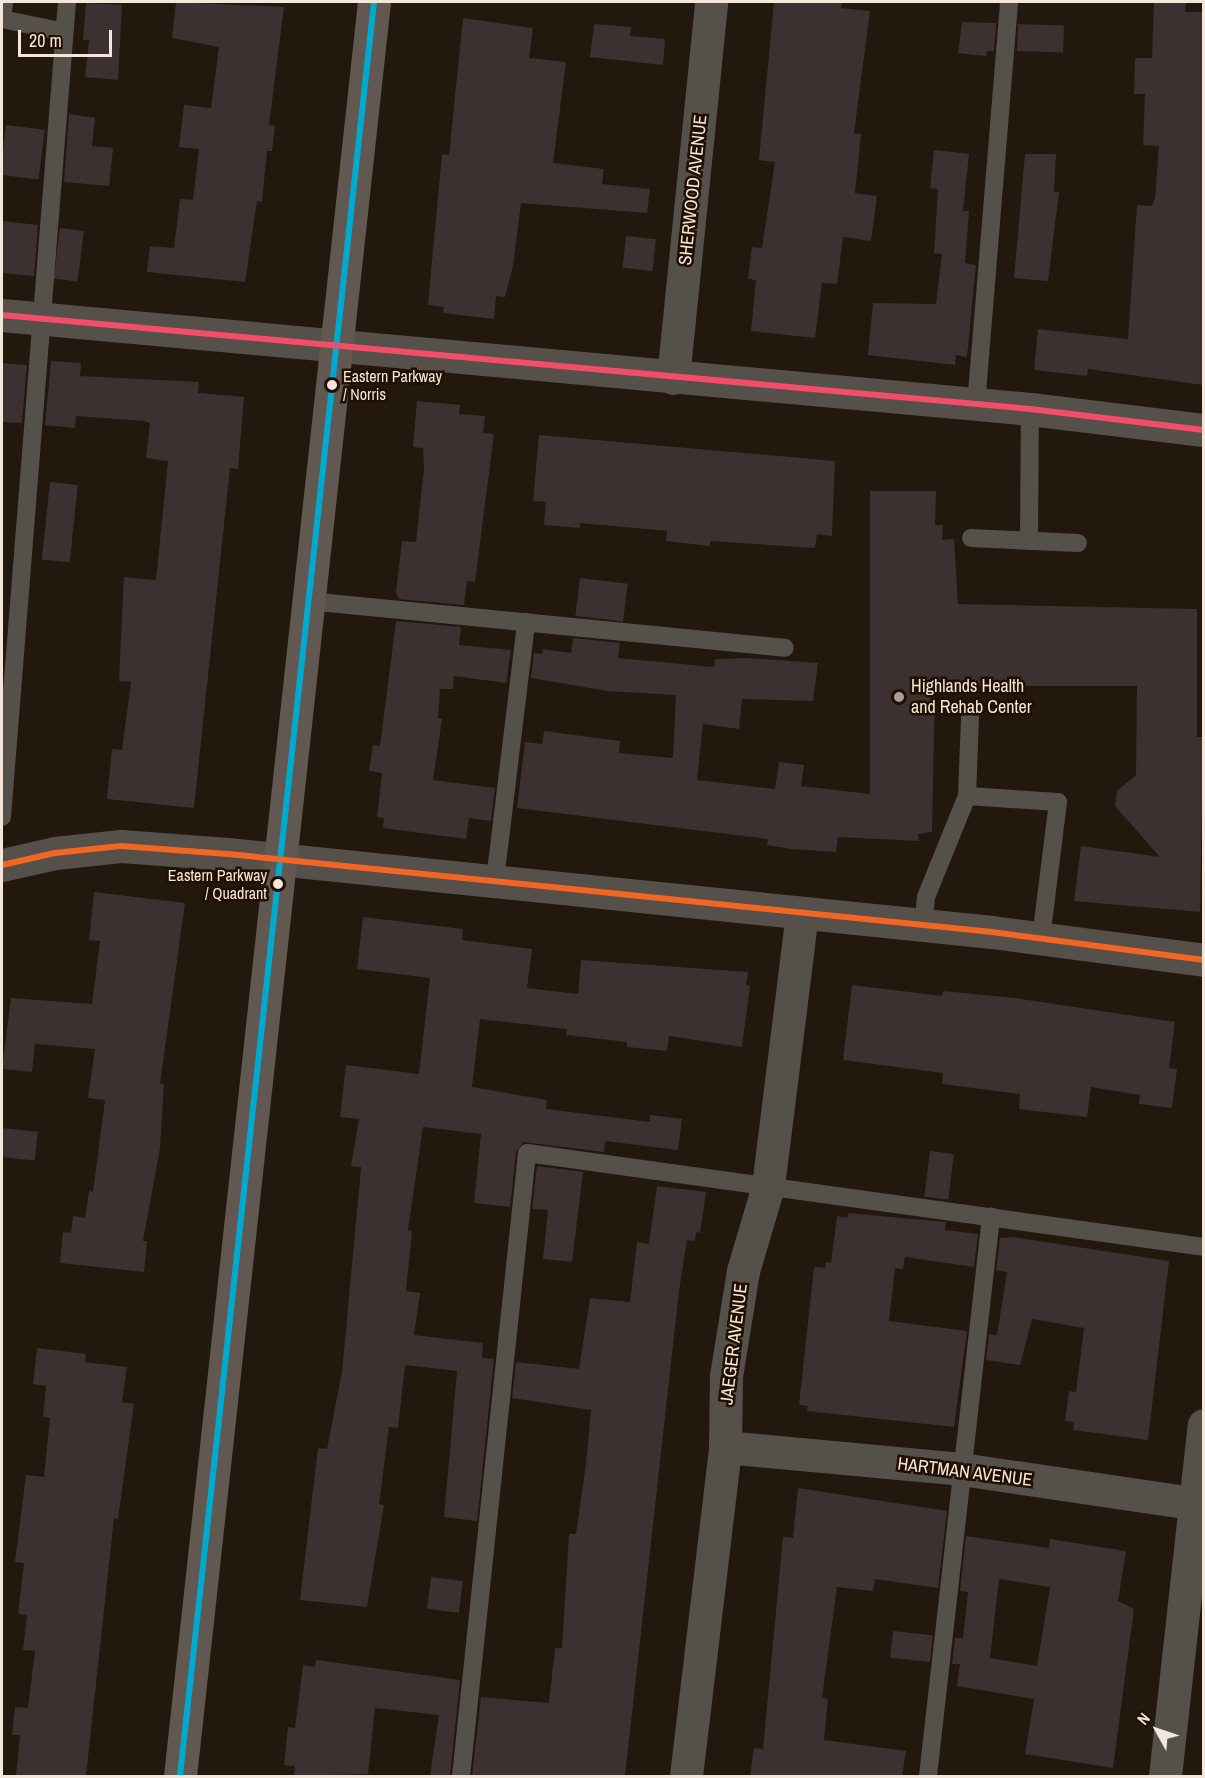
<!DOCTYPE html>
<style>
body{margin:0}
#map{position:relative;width:1205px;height:1778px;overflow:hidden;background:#23180d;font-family:"Archivo Narrow",sans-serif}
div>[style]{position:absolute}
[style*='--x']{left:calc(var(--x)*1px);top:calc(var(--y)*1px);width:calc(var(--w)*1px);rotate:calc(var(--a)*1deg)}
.building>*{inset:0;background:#3c3030;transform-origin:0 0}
.lane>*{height:18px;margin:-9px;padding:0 9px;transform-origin:9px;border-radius:9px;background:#56504a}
.street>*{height:33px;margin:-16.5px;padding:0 16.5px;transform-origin:16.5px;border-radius:16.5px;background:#56504a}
.primary>*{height:33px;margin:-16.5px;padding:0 16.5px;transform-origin:16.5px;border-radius:16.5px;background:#615951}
.bus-1>*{height:6px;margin:-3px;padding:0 3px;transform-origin:3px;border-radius:3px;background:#00a9ce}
.bus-2>*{height:6px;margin:-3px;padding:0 3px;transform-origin:3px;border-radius:3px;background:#f44d6c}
.bus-3>*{height:6px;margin:-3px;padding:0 3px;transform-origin:3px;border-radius:3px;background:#f26522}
.dots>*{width:16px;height:16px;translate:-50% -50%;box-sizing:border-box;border:3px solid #210f00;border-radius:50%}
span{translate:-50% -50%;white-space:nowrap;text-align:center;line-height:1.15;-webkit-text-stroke:5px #210f00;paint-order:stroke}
.bus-label{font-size:16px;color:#f4e7da}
.left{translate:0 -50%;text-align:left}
.right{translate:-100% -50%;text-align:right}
.street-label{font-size:18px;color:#f4e7da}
.poi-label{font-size:18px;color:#f4e7da}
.frame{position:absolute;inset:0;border:3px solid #f4e7da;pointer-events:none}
.north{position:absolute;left:1127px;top:1700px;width:60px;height:60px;-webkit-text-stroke:4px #210f00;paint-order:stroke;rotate:310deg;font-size:16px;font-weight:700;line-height:24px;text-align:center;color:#f4e7da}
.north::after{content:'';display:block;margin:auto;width:21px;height:27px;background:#f4e7da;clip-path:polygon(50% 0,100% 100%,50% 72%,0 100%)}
.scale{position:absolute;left:18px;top:30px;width:94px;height:27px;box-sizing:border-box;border:3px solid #f4e7da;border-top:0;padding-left:8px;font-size:18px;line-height:21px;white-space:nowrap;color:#f4e7da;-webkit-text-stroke:4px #210f00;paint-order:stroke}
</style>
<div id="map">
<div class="building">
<i style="clip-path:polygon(176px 2px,284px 7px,269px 125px,275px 126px,272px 151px,267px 151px,262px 202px,257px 201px,245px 282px,147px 272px,150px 246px,174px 248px,180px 199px,193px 200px,199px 149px,179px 147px,184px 105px,211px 108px,219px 47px,172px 38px)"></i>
<i style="clip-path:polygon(774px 2px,842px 2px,841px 8px,870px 11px,854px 133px,861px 134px,855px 193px,877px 196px,871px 241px,843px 237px,837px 284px,822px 283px,815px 338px,751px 331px,756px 280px,748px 279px,752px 247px,762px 248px,775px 162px,759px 160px)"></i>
<i style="clip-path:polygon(1154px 2px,1186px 2px,1185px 12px,1203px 12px,1203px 385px,1088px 369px,1087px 376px,1034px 370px,1038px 329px,1128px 339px,1137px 205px,1152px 206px,1155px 198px,1159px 146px,1143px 145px,1145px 94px,1134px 94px,1135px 58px,1152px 58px)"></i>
<i style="clip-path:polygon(86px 3px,122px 5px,118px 80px,85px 77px,89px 40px,83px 40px)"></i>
<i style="clip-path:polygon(463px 18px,533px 28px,529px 58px,566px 62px,553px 163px,604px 169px,602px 184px,650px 189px,647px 213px,521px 203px,513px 266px,505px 297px,496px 296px,494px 319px,443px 313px,444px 307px,428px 305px,442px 154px,449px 155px)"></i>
<i style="clip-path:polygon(962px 22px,996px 23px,994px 51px,987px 51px,986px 56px,958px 53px)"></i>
<i style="clip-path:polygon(594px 24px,631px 27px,630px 36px,665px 39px,663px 65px,590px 57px)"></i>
<i style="left:1018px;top:24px;width:46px;height:27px;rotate:2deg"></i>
<i style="clip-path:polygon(69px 114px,95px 118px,92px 146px,113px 148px,109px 186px,64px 182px)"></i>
<i style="left:6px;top:125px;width:39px;height:50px;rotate:7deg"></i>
<i style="clip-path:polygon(934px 150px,969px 154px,963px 211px,969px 211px,965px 263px,976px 265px,967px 357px,956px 355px,955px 365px,868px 355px,873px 303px,936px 304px,942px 254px,934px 253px,938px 189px,930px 188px)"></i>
<i style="clip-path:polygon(1025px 154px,1056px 154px,1054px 192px,1059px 192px,1048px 281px,1014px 278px)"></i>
<i style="clip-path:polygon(2px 221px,38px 225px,34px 276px,2px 273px)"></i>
<i style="left:60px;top:228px;width:24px;height:51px;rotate:7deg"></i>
<i style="left:626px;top:236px;width:30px;height:32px;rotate:6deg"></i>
<i style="clip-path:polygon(51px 361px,81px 363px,80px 376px,199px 382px,198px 393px,244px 397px,238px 469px,230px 468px,194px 808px,107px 799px,112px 749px,122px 750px,131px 682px,119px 681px,124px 577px,156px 580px,168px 461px,146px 458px,150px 423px,144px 421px,76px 416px,75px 428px,45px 425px)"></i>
<i style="clip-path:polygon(2px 363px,27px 365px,22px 423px,2px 422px)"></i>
<i style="clip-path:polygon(417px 401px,460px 405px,459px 414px,485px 416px,483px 433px,494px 434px,475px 582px,467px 581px,464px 605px,399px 599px,396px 592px,402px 541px,416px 542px,424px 468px,423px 448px,413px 447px)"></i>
<i style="clip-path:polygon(539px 435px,835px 461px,832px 536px,817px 534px,815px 548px,710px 541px,710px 546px,666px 541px,667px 531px,580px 523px,580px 528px,544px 525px,546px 502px,533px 501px)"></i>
<i style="left:50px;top:482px;width:28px;height:78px;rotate:6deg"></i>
<i style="clip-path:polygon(870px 491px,936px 491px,935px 525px,943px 525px,942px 540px,954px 539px,958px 604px,1197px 609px,1197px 737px,1203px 737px,1200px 912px,1074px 901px,1081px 846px,1160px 857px,1115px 806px,1117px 791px,1136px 775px,1137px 686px,935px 686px,932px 832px,918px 834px,919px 841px,838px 837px,836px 852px,792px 849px,767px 845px,768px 839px,517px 808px,525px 742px,542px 744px,544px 731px,620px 741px,619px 753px,673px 758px,676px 695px,607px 691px,531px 678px,534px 653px,542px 654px,543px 649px,571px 653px,573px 638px,620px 643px,618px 658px,714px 667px,715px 659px,746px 658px,818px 663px,813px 701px,742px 699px,739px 729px,703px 724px,697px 780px,775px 789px,779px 762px,804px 765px,801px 786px,870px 794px)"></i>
<i style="left:580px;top:578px;width:48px;height:38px;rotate:7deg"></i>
<i style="clip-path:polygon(396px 621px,461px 627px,459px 645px,511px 650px,506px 683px,454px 676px,453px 689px,440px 689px,438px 718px,442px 719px,433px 780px,495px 788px,491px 821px,469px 818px,466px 839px,383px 828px,384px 818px,377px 817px,382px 773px,369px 771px,373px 745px,380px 746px)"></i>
<i style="clip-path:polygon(94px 892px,185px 903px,160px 1084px,164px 1084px,160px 1148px,143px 1241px,147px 1241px,144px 1272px,60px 1263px,63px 1232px,71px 1233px,73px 1216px,85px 1218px,89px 1191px,93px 1192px,105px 1100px,88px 1098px,95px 1049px,35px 1044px,32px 1072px,2px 1069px,11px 998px,92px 1004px,100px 941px,89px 940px)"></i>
<i style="clip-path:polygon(363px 917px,463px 929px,462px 940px,532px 949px,527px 988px,578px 994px,581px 960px,748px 972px,746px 985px,750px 986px,742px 1047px,669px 1036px,667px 1051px,627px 1047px,627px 1042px,566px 1035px,567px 1029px,480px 1019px,472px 1087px,547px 1100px,546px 1109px,650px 1122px,650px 1115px,682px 1119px,678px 1150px,605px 1141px,604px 1152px,523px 1142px,516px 1152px,510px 1207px,474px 1203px,481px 1134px,423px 1127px,408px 1230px,412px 1231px,406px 1291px,420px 1293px,414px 1335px,483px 1343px,482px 1358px,494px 1359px,477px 1521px,444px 1517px,457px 1371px,405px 1365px,398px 1428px,389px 1427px,379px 1504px,384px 1505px,367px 1607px,300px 1600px,318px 1448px,327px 1449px,342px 1372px,360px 1179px,361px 1167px,351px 1166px,359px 1119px,340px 1117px,346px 1065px,419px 1074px,430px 978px,357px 969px)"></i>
<i style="clip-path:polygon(852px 985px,942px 996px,943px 991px,1014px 998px,1175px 1022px,1169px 1068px,1177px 1069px,1172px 1108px,1139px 1104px,1140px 1095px,1091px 1087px,1087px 1117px,1019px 1109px,1020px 1094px,942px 1084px,943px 1073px,843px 1060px)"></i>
<i style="left:2px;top:1128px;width:36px;height:29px;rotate:6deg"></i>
<i style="left:930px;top:1151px;width:24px;height:46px;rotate:7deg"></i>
<i style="clip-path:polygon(537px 1166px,583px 1172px,572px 1262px,543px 1259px,548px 1210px,532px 1209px)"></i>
<i style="clip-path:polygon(657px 1186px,706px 1192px,700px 1233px,696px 1232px,695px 1241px,687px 1240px,679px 1291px,625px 1776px,472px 1776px,481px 1697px,549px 1703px,555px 1648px,562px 1648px,569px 1534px,576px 1534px,586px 1464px,591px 1410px,512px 1398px,516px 1362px,579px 1369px,590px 1298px,630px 1302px,637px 1242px,649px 1244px)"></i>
<i style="clip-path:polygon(848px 1213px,946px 1222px,945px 1230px,978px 1234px,974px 1267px,905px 1257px,903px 1269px,895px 1268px,889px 1321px,967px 1331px,954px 1427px,807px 1411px,808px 1406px,799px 1405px,814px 1267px,825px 1268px,826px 1262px,831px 1263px,837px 1216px,847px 1218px)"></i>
<i style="clip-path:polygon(1012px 1237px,1169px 1261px,1148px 1440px,1073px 1430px,1074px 1422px,1065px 1421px,1069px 1391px,1076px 1392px,1084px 1328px,1032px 1319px,1020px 1365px,986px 1360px,989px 1334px,997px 1335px,1007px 1272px,996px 1270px,1000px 1238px)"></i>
<i style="clip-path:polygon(37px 1348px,86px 1354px,85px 1362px,127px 1367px,122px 1402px,134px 1404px,118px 1519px,114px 1518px,86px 1776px,16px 1776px,20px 1735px,12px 1735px,15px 1707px,28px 1708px,35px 1651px,23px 1650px,27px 1615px,18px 1614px,24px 1563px,15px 1562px,26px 1475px,44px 1477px,50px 1418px,43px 1417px,46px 1386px,33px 1384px)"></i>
<i style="clip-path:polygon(798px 1488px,947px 1511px,938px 1588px,875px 1579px,873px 1591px,837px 1587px,822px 1698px,828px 1699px,824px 1740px,906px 1751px,902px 1776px,750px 1776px,754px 1748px,763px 1749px,783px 1537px,793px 1538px)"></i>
<i style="clip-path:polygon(evenodd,966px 1536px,1049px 1548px,1050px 1539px,1126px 1551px,1118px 1601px,1134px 1609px,1113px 1768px,1025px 1754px,1034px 1699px,957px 1686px,960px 1664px,952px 1664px,955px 1638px,963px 1638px,968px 1592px,960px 1591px,966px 1536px,999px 1579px,1050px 1587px,1037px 1666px,990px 1658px,999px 1579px)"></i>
<i style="left:431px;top:1577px;width:32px;height:32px;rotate:7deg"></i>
<i style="left:893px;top:1631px;width:40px;height:27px;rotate:6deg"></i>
<i style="clip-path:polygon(316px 1660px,460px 1680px,450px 1776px,430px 1776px,439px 1715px,375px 1708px,368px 1774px,294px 1776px,295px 1766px,284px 1765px,288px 1727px,295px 1728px,303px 1665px,315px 1667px)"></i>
</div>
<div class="lane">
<i style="--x:2;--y:19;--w:63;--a:11.8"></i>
<i style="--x:2;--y:19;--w:17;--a:-83"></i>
<i style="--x:976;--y:405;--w:404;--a:-85.3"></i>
<i style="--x:971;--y:538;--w:107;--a:2.7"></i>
<i style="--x:1029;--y:541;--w:132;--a:-89.6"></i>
<i style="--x:308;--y:601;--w:479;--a:5.6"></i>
<i style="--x:967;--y:796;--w:91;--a:3.8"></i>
<i style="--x:1058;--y:802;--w:137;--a:97.1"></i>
<i style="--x:2;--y:817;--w:818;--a:-85.44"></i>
<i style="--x:495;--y:880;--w:260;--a:-83.1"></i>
<i style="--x:923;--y:926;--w:29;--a:-84"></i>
<i style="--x:926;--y:897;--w:109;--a:-67.9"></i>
<i style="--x:967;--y:796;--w:79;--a:-87.8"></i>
<i style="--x:461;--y:1776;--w:626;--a:-83.95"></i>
<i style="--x:527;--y:1153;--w:683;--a:7.9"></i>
<i style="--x:928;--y:1776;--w:563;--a:-83.57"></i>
</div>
<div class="street">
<i style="--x:2;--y:315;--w:1032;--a:5.22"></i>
<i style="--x:1030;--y:409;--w:175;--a:6.9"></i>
<i style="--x:673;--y:378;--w:378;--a:-84.2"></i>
<i style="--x:2;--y:865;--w:54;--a:-12.8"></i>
<i style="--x:55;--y:853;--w:66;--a:-6.1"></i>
<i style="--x:121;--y:846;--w:107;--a:4.3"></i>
<i style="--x:228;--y:854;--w:768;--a:5.83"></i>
<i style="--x:992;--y:932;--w:214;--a:7.5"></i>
<i style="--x:725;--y:1447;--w:237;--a:5.3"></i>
<i style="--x:961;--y:1469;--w:246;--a:8.4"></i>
<i style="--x:686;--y:1776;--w:331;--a:-83.2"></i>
<i style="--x:725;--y:1447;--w:71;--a:-89.2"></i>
<i style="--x:726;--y:1376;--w:106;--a:-80.8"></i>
<i style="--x:743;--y:1271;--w:89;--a:-73.6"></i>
<i style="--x:768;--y:1186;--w:274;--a:-82.9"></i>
<i style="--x:1165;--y:1776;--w:353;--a:-83.7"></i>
</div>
<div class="primary">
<i style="--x:180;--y:1776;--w:1785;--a:-83.76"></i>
</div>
<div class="bus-1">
<i style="--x:180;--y:1776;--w:1785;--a:-83.76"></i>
</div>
<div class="bus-2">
<i style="--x:2;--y:315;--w:1032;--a:5.22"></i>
<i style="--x:1030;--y:409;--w:175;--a:6.9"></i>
</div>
<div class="bus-3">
<i style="--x:2;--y:865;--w:54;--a:-12.8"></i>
<i style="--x:55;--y:853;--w:66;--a:-6.1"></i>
<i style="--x:121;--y:846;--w:107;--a:4.3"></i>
<i style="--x:228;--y:854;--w:768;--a:5.83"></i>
<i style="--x:992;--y:932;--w:214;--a:7.5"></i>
</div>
<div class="dots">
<i style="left:332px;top:385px;background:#f4e7da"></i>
<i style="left:899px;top:697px;background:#ab9f92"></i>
<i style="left:278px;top:884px;background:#f4e7da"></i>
</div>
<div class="bus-label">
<span class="left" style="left:343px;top:385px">Eastern Parkway<br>/ Norris</span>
<span class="right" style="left:267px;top:884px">Eastern Parkway<br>/ Quadrant</span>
</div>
<div class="street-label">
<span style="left:693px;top:190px;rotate:-84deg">SHERWOOD AVENUE</span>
<span style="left:734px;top:1344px;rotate:-83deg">JAEGER AVENUE</span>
<span style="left:965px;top:1472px;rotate:7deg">HARTMAN AVENUE</span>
</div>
<div class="poi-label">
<span class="left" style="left:911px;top:697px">Highlands Health<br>and Rehab Center</span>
</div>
<div class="frame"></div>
<div class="north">N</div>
<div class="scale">20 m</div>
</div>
